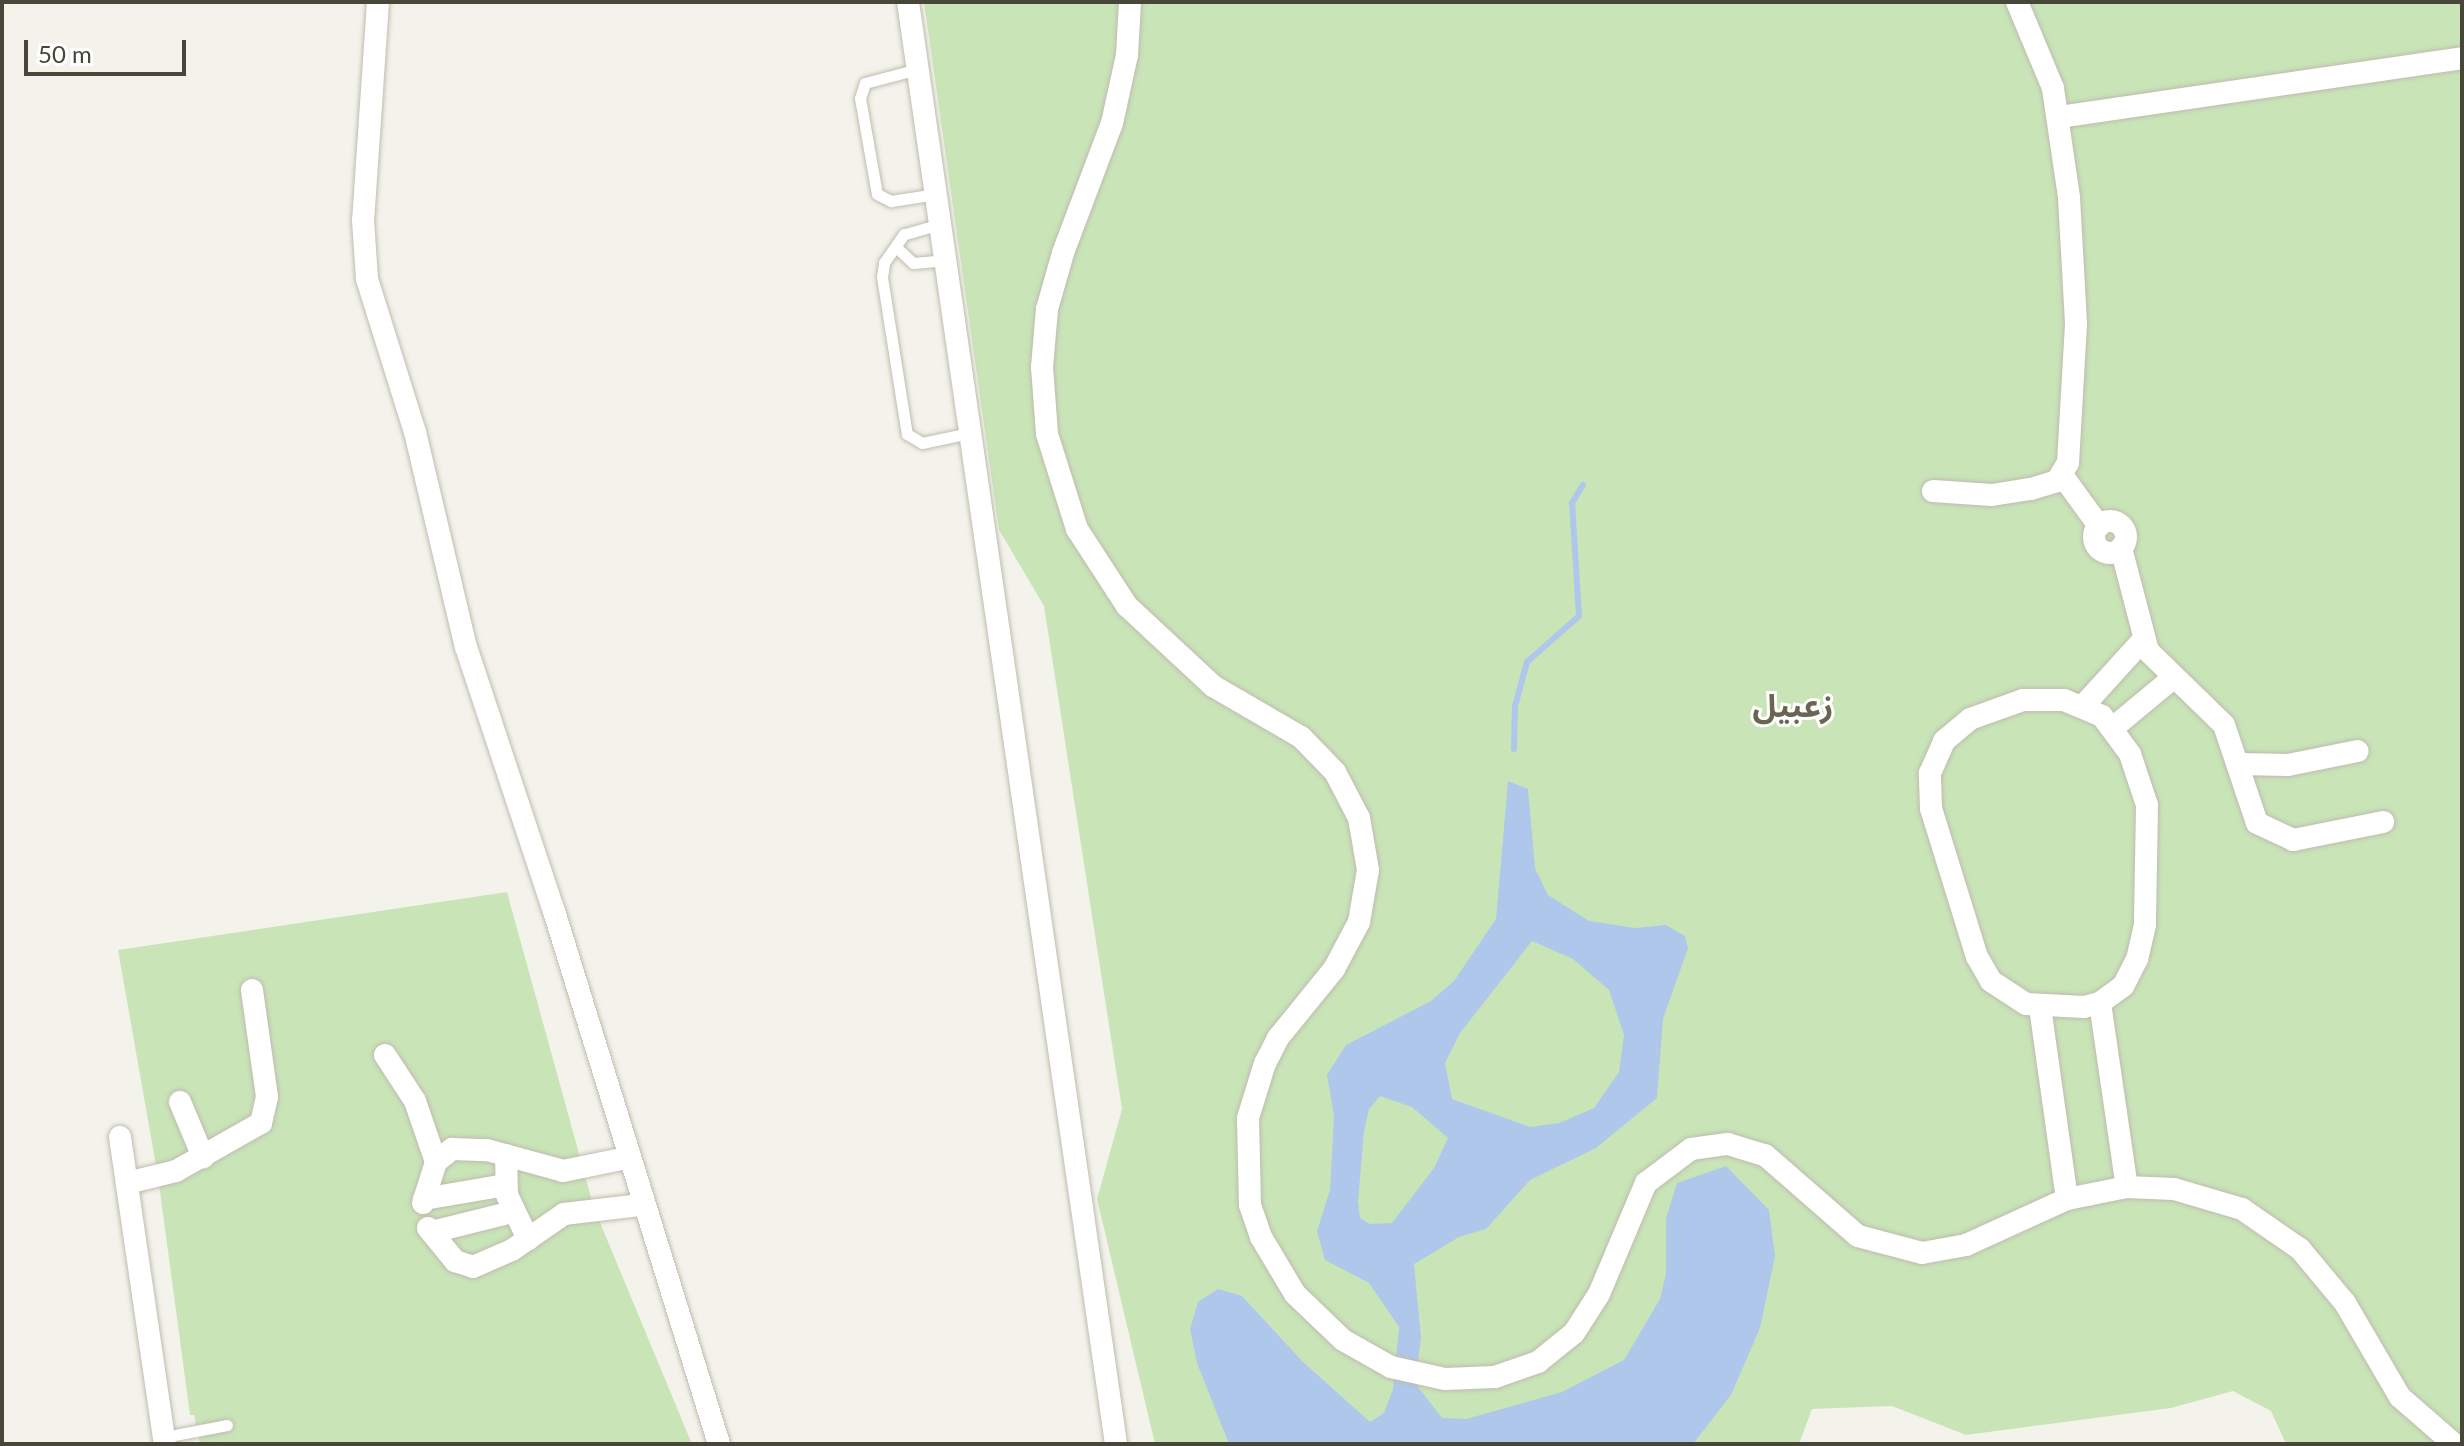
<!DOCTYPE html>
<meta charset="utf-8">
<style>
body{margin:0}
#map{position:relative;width:2464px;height:1446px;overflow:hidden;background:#f4f3eb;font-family:Lato,"Noto Sans Arabic",sans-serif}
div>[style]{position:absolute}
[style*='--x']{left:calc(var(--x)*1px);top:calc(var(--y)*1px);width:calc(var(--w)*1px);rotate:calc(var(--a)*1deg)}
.green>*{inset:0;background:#c9e5b8}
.water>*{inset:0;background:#aec7eb}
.stream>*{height:6px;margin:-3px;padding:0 3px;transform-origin:3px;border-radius:3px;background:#aec7eb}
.roads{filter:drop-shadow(0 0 2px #bfbcae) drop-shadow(0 0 2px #bfbcae)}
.lane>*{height:11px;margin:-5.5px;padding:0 5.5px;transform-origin:5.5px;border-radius:5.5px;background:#fff}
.street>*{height:22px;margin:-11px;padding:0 11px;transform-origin:11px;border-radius:11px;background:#fff}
.street>.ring{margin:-11px;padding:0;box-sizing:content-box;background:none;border:22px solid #fff;border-radius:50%}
span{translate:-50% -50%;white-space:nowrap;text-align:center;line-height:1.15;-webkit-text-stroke:6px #fff;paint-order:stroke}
.district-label{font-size:32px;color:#6a6452;font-weight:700}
.frame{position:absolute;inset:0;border:4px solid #484539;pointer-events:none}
.scale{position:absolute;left:24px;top:40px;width:162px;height:36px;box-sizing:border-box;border:4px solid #484539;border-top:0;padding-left:10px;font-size:24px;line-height:28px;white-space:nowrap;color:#484539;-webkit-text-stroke:6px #fff;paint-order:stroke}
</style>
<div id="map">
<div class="green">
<i style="clip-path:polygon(924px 2px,2462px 2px,2462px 1444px,2286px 1444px,2271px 1411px,2233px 1391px,2171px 1408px,1966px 1435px,1892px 1406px,1812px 1409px,1799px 1444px,1155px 1444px,1097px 1199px,1122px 1109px,1044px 606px,999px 530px)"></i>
<i style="clip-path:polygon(507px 892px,594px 1208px,692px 1444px,200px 1444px,194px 1415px,190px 1415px,158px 1177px,118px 950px)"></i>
</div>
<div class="water">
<i style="clip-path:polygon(evenodd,1508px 781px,1528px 789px,1535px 868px,1548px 895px,1589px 921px,1635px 928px,1666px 925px,1685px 936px,1688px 948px,1663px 1019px,1657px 1098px,1596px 1148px,1530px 1180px,1486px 1229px,1459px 1237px,1414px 1264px,1421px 1338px,1415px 1383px,1442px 1418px,1466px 1419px,1562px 1392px,1624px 1360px,1660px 1299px,1666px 1274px,1666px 1218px,1677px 1183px,1726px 1166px,1769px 1210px,1775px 1256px,1760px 1328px,1731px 1395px,1693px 1444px,1229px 1444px,1197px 1363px,1190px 1329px,1198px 1302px,1218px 1289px,1242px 1296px,1302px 1361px,1370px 1422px,1384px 1413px,1393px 1389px,1399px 1327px,1369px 1283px,1325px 1260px,1317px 1231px,1330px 1190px,1334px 1116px,1327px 1075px,1346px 1045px,1431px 1001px,1454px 981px,1496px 919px,1508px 781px,1532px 941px,1573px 959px,1609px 990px,1624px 1035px,1619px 1072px,1594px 1108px,1559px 1123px,1530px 1127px,1452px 1099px,1445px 1063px,1460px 1033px,1532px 941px,1508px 781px,1380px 1096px,1412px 1107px,1448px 1138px,1434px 1168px,1392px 1223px,1370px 1224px,1360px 1218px,1358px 1202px,1364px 1131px,1369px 1109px,1380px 1096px)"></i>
</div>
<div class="stream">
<i style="--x:1514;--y:749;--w:43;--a:-88.7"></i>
<i style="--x:1515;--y:706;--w:46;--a:-74.7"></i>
<i style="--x:1527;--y:662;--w:69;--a:-41.5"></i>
<i style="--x:1579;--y:616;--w:113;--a:-93.5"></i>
<i style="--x:1572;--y:503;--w:21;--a:-59"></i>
</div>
<div class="roads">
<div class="lane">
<i style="--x:918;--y:69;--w:55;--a:165.2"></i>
<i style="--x:865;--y:83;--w:16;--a:108"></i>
<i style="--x:860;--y:98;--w:97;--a:80"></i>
<i style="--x:877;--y:194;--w:16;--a:27"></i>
<i style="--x:891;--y:201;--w:46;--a:-8.8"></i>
<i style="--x:940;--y:224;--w:37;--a:164"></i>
<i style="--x:904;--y:234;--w:35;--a:125"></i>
<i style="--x:884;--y:263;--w:14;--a:98"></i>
<i style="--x:882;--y:277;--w:159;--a:81"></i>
<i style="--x:907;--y:434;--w:17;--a:31"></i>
<i style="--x:922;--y:443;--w:49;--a:-11.8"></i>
<i style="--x:897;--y:248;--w:22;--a:43"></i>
<i style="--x:913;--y:263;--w:32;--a:-5"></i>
<i style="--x:164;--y:1437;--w:64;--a:-10.8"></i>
</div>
<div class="street">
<i style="--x:378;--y:2;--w:219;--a:93.9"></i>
<i style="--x:363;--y:220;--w:59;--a:86.1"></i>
<i style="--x:367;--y:279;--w:160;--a:72.6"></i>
<i style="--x:415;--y:432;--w:221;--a:76.7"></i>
<i style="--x:466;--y:647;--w:275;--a:71.6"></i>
<i style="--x:553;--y:908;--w:561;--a:72.79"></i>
<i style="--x:908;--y:2;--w:1457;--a:81.79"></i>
<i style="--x:1130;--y:2;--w:53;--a:93.2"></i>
<i style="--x:1127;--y:55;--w:70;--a:102.4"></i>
<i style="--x:1112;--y:123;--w:139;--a:110.7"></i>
<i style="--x:1063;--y:253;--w:58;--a:105.9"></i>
<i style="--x:1047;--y:309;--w:58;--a:94.9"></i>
<i style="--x:1042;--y:367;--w:67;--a:85.7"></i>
<i style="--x:1047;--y:434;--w:100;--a:72.5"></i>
<i style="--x:1077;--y:529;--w:92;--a:57"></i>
<i style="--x:1127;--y:606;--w:117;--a:42.9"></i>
<i style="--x:1213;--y:686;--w:102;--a:30.1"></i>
<i style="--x:1301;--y:737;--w:49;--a:45.8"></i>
<i style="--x:1335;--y:772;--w:52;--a:62.4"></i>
<i style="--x:1359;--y:818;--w:53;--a:80.2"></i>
<i style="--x:1368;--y:870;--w:53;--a:99.8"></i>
<i style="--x:1359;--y:922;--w:53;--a:118"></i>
<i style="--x:1334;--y:969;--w:89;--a:129.1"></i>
<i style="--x:1278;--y:1038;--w:28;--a:117"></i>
<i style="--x:1265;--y:1063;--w:58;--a:107.2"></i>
<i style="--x:1248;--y:1118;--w:87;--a:88.7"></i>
<i style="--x:1250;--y:1205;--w:34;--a:71"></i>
<i style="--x:1261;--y:1237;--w:66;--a:59.2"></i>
<i style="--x:1295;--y:1294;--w:66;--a:43.8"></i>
<i style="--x:1343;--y:1340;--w:55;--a:29.4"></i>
<i style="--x:1391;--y:1367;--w:55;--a:12.5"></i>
<i style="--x:1445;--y:1379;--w:50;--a:-2.3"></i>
<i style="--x:1495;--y:1377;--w:46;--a:-19.2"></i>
<i style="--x:1538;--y:1362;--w:46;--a:-38.9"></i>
<i style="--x:1574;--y:1333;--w:46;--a:-57.3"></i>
<i style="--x:1599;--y:1294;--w:121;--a:-67.1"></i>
<i style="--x:1646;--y:1183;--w:56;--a:-37.1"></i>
<i style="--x:1691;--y:1149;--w:37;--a:-8"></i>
<i style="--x:1728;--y:1144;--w:39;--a:17"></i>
<i style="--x:1765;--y:1155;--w:123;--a:41.1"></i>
<i style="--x:1858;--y:1236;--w:66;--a:14.9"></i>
<i style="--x:1922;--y:1253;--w:45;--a:-10.3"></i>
<i style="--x:1966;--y:1245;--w:111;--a:-24.5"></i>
<i style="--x:2067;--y:1199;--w:61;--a:-11.3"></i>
<i style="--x:2127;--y:1187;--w:47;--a:2.4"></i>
<i style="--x:2174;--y:1189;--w:71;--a:16.4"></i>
<i style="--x:2242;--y:1209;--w:70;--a:34.6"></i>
<i style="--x:2300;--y:1249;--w:70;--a:50.2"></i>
<i style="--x:2345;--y:1303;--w:109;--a:59.7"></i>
<i style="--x:2400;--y:1397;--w:72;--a:41"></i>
<i style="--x:2059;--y:117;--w:407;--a:-8.3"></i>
<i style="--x:2062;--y:475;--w:63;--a:54"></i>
<i style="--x:1933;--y:491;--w:59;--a:3.9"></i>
<i style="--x:1992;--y:495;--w:39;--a:-9"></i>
<i style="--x:2031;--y:489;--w:27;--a:-17"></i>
<i style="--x:2057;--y:481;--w:21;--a:-59"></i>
<i style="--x:2068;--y:463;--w:140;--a:-86.7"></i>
<i style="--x:2076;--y:323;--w:126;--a:-93.2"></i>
<i style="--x:2069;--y:197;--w:110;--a:-98.4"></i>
<i style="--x:2053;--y:88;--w:93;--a:-112.7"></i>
<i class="ring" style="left:2094px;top:521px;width:10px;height:10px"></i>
<i style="--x:2121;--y:548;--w:106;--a:75.3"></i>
<i style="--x:2148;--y:651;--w:106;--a:44.2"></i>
<i style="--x:2224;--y:725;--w:103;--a:71.4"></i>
<i style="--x:2257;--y:823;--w:40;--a:25"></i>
<i style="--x:2293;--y:840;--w:92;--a:-11.3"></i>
<i style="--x:2023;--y:700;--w:41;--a:0"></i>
<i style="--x:2064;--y:700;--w:41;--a:22.8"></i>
<i style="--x:2102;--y:716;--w:47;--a:53.6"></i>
<i style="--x:2130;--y:754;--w:54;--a:71.6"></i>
<i style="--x:2147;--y:805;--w:120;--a:91"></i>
<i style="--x:2145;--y:925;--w:35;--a:103"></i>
<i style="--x:2137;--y:959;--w:30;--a:117"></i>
<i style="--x:2123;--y:986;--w:29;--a:144"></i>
<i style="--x:2100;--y:1003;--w:16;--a:166"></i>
<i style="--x:2084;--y:1007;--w:58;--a:-177"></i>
<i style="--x:2026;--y:1004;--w:42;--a:-146.7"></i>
<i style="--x:1991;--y:981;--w:28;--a:-120"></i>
<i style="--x:1977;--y:957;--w:156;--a:-107.2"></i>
<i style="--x:1931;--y:808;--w:35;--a:-92"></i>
<i style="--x:1930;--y:773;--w:35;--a:-66"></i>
<i style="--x:1944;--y:741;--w:34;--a:-40"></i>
<i style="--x:1970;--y:719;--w:56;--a:-19.7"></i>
<i style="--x:2084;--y:705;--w:88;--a:-47.8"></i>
<i style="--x:2114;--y:727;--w:77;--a:-39.7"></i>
<i style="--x:2240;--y:764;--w:48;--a:1.2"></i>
<i style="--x:2288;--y:765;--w:71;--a:-11.3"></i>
<i style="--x:2100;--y:1003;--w:186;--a:81.7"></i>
<i style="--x:2040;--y:1007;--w:194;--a:82"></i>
<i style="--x:385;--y:1055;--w:55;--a:56.9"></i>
<i style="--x:415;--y:1101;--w:65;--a:71"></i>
<i style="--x:180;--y:1102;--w:60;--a:67.3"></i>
<i style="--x:120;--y:1137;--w:310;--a:81.7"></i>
<i style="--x:506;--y:1155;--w:40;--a:88.6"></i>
<i style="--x:507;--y:1195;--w:49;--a:64.5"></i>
<i style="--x:127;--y:1183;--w:50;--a:-13.8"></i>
<i style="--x:176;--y:1171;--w:98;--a:-29.5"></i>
<i style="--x:261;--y:1123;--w:27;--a:-77"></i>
<i style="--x:267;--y:1097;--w:108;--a:-98"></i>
<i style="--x:424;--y:1199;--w:82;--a:-9.8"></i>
<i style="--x:423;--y:1203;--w:43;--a:-72.4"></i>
<i style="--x:436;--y:1162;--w:21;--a:-39"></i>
<i style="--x:452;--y:1149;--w:35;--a:2"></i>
<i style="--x:487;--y:1150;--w:79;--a:15.4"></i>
<i style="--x:563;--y:1171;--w:65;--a:-11.5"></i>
<i style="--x:428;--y:1228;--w:43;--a:50.7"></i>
<i style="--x:455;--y:1261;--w:19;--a:18"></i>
<i style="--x:473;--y:1267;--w:43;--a:-23.6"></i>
<i style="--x:512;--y:1250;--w:63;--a:-34.7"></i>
<i style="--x:564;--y:1214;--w:78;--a:-6.7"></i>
<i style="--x:432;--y:1232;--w:82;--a:-14"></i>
</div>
</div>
<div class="district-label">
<span style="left:1793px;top:705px">زعبيل</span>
</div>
<div class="frame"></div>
<div class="scale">50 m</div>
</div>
